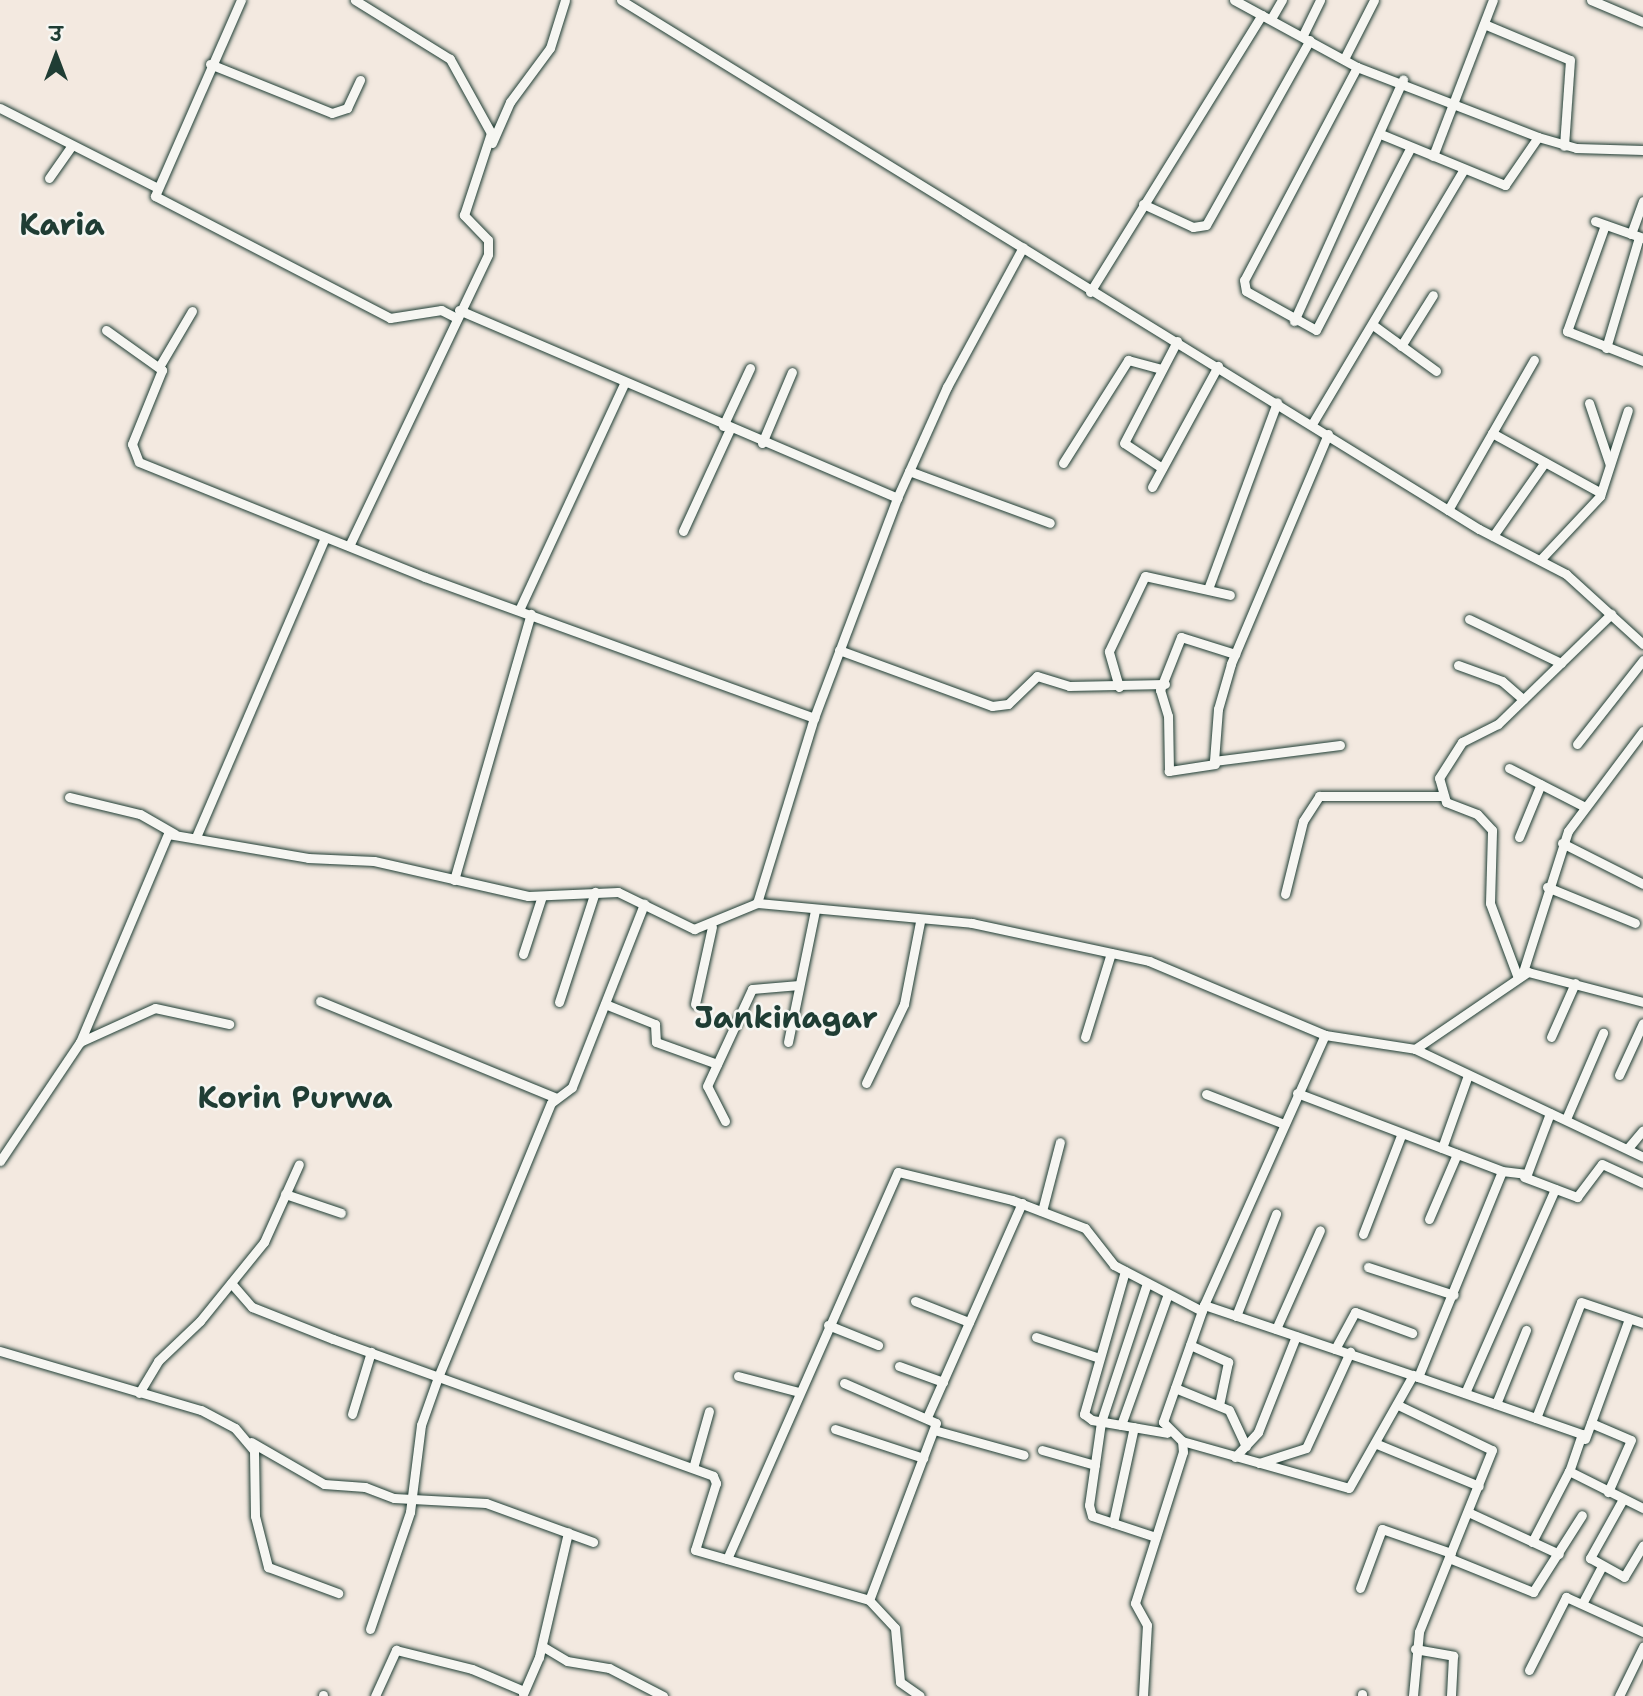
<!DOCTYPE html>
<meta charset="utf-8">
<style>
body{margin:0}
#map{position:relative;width:1643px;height:1696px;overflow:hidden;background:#f3e9e0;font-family:"Shantell Sans","Playpen Sans Deva",sans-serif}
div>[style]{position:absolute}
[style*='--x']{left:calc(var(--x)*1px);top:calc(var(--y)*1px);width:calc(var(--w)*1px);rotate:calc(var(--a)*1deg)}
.roads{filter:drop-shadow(0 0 2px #1f3d34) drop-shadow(0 0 2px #1f3d34)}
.minor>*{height:9px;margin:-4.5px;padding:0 4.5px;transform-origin:4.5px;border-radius:4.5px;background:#f6f6f2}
span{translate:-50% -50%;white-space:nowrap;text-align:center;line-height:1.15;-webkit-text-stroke:5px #f6f6f2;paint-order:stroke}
.quarter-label{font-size:30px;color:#1f3d34;font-weight:700}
.north{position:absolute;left:21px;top:21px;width:70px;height:70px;-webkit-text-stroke:5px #f6f6f2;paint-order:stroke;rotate:0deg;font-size:19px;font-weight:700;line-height:28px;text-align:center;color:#1f3d34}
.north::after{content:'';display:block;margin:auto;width:24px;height:32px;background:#1f3d34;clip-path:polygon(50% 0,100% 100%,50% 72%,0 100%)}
</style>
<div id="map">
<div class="roads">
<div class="minor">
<i style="--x:241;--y:0;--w:214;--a:113.7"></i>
<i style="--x:155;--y:196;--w:265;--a:27.4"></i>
<i style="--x:390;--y:318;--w:52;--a:-8.9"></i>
<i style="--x:441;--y:310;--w:16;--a:27"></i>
<i style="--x:621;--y:0;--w:1008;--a:31.66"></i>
<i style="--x:1479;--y:529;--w:98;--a:27.3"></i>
<i style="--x:1566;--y:574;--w:104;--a:42.3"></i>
<i style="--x:1234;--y:0;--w:140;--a:28.6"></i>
<i style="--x:1357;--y:67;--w:194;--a:21.1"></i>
<i style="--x:1538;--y:137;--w:40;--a:16"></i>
<i style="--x:1576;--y:148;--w:67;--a:1.7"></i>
<i style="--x:1591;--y:0;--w:56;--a:22.9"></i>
<i style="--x:1272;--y:17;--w:20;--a:-60"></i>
<i style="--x:1484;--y:24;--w:93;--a:22.7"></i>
<i style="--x:1570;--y:60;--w:86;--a:94"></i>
<i style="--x:1303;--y:35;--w:39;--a:-64"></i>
<i style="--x:1344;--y:59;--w:66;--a:-63"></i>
<i style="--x:210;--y:64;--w:131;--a:21.9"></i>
<i style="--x:332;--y:113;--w:16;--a:-18"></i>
<i style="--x:347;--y:108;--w:31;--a:-65"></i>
<i style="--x:1357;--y:67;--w:241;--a:117.9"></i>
<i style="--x:1244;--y:280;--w:11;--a:80"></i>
<i style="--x:1246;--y:291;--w:80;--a:29.1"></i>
<i style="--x:1316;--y:330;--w:206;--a:-62.6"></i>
<i style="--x:0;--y:108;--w:173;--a:26.9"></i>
<i style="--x:1383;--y:135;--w:132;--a:22.3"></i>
<i style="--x:1505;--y:185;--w:58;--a:-55.5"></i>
<i style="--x:492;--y:143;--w:45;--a:-66.3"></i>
<i style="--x:510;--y:102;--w:67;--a:-53.5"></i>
<i style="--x:550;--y:48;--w:50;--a:-72.6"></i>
<i style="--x:1433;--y:156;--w:167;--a:-69"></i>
<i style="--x:49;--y:178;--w:39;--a:-55"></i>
<i style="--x:1143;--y:204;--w:55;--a:24.7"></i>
<i style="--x:1193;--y:227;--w:13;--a:-9"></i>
<i style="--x:1206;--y:225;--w:212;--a:-60.7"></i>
<i style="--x:1595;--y:221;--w:51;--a:19.5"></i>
<i style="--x:1605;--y:225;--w:113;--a:109.7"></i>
<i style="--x:1567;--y:331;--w:82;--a:21.5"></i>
<i style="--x:1631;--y:234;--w:35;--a:-70"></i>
<i style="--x:1090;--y:292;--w:326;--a:-58.2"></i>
<i style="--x:459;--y:310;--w:477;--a:23.2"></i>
<i style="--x:1294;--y:321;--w:265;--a:-65.7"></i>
<i style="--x:1373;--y:325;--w:78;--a:36.1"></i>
<i style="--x:106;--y:330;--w:69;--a:35.5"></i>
<i style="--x:162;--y:370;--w:80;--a:112.1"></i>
<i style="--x:132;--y:444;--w:19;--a:69"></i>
<i style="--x:139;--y:462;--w:308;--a:21.9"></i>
<i style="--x:425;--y:577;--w:414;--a:19.9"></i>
<i style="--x:1401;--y:346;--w:60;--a:-57.9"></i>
<i style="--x:1606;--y:348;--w:116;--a:-73.4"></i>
<i style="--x:159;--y:367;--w:65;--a:-59.5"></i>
<i style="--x:1589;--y:403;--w:65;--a:71.3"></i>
<i style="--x:1312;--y:424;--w:297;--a:-59.2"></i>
<i style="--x:723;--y:426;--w:64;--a:-65"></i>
<i style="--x:1492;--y:433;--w:124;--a:28.8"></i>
<i style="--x:1328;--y:434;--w:250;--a:112.9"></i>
<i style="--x:1231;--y:664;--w:47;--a:106.1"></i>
<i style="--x:1218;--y:709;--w:52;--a:94.4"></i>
<i style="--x:1214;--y:761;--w:127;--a:-7.2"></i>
<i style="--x:762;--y:443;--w:77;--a:-67.1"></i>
<i style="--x:1063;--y:463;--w:122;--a:-57.7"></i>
<i style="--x:1128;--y:360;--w:35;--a:15"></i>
<i style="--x:1162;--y:468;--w:45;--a:-146.7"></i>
<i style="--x:1124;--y:443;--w:115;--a:-62.5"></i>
<i style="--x:909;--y:471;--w:150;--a:20.2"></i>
<i style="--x:1152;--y:487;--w:138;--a:-61.4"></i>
<i style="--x:1448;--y:510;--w:173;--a:-60.2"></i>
<i style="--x:683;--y:531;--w:112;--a:-65.3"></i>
<i style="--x:1493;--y:536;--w:90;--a:-54.9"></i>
<i style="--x:349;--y:546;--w:323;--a:-64.5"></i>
<i style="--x:488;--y:254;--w:14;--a:-90"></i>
<i style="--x:488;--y:240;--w:35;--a:-134"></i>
<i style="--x:464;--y:215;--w:86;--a:-71.8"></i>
<i style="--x:491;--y:133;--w:85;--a:-119"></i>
<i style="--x:450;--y:59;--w:112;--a:-148.2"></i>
<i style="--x:1540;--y:560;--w:88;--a:-46.8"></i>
<i style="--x:1600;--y:496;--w:90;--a:-72"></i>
<i style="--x:1208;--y:589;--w:199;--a:-69.7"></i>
<i style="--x:519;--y:610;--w:249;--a:-65.1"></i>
<i style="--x:1469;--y:619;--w:102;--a:25.6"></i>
<i style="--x:839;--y:650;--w:163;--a:20.1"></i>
<i style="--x:992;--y:706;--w:16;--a:-7"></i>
<i style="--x:1008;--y:704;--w:40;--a:-44"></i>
<i style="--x:1037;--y:676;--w:34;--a:17"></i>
<i style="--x:1069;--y:686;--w:96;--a:-1.2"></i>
<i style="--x:1458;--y:665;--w:47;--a:20"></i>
<i style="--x:1502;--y:681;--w:28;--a:41"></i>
<i style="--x:1119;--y:687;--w:37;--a:-106"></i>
<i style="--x:1109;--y:651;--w:83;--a:-64.4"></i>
<i style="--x:1145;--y:576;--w:87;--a:12.6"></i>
<i style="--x:1577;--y:744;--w:107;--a:-51.8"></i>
<i style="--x:1215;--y:764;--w:47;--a:171.3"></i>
<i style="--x:1169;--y:771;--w:55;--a:-91"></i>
<i style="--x:1168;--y:716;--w:27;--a:-107"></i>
<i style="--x:1160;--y:690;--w:57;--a:-68.4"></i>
<i style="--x:1181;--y:637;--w:57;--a:17.5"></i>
<i style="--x:1509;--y:768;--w:85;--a:27.2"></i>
<i style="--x:69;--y:797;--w:73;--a:13.5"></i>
<i style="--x:140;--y:814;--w:40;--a:29.7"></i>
<i style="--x:196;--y:837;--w:326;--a:-66.7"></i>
<i style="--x:1519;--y:837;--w:57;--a:-67.5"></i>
<i style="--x:1562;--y:843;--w:91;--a:26.8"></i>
<i style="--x:454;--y:880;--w:277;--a:-73.9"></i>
<i style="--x:1547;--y:887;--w:95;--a:22.2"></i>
<i style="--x:1285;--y:894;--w:75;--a:-76.1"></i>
<i style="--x:1303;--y:821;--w:30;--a:-57"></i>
<i style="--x:1319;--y:796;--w:122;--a:0"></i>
<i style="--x:757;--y:903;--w:216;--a:5.3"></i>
<i style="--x:972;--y:923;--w:181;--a:12.1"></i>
<i style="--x:1149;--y:961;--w:191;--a:22.8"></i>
<i style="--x:523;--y:954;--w:61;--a:-71.9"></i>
<i style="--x:1522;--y:975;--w:151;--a:-72.3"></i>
<i style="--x:1568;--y:831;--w:125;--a:-53.1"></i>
<i style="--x:1518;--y:978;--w:80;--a:-110.5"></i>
<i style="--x:1490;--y:903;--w:73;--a:-88.4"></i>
<i style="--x:1492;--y:830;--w:22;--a:-133"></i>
<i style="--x:1477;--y:814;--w:33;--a:-159"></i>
<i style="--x:1446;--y:802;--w:25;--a:-106"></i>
<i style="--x:1439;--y:778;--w:43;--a:-57.4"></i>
<i style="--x:1462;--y:742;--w:40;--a:-26.6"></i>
<i style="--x:1498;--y:724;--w:158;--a:-44.2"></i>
<i style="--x:320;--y:1001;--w:255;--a:22.3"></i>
<i style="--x:559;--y:1002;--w:116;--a:-71.9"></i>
<i style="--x:605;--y:1004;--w:54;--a:21.8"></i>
<i style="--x:655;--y:1024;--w:18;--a:87"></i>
<i style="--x:656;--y:1042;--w:65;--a:19.8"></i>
<i style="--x:695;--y:1004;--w:79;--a:-77.6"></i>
<i style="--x:1085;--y:1037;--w:88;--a:-72.8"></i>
<i style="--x:1551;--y:1037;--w:59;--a:-66"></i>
<i style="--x:80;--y:1042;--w:82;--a:-24.4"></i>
<i style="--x:155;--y:1008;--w:76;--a:12.2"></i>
<i style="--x:788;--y:1042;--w:135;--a:-78.4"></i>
<i style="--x:1415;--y:1049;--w:252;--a:25.3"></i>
<i style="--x:1619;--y:1075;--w:57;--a:-65.2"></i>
<i style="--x:866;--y:1083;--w:88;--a:-64.3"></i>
<i style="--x:904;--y:1004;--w:84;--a:-79"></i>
<i style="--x:1297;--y:1093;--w:219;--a:20.8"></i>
<i style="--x:1206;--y:1094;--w:84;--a:21"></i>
<i style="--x:1566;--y:1119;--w:94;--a:-66.7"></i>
<i style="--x:725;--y:1121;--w:39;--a:-117"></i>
<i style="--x:707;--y:1086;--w:107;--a:-65.1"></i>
<i style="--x:752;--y:989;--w:47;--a:-4.9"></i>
<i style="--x:1442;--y:1148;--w:77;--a:-70.4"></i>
<i style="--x:1628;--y:1148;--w:23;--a:-50"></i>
<i style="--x:0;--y:1161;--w:143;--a:-56.1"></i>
<i style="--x:80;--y:1042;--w:226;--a:-67.1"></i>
<i style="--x:168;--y:834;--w:142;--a:9.7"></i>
<i style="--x:308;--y:858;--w:66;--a:2.6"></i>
<i style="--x:374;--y:861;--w:158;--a:12.8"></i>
<i style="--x:528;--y:896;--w:90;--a:-2.5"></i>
<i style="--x:618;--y:892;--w:85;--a:26"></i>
<i style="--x:694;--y:929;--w:68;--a:-22.4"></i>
<i style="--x:757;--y:903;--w:194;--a:-72.9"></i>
<i style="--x:814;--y:718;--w:235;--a:-69.3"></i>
<i style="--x:897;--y:498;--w:122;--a:-65.8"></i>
<i style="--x:947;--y:387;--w:159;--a:-61.5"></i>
<i style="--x:1524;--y:1177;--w:57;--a:20.7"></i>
<i style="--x:1577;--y:1197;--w:41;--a:-52.9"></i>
<i style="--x:1602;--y:1164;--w:45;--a:24.9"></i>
<i style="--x:285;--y:1194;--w:59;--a:18.7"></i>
<i style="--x:1042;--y:1211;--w:71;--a:-75.4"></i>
<i style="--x:1429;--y:1219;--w:71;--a:-66.7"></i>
<i style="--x:1363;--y:1234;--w:108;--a:-68.9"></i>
<i style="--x:1368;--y:1267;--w:90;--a:18"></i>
<i style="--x:1125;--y:1271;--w:149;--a:106"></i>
<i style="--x:1084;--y:1414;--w:10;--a:37"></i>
<i style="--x:1092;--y:1420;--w:76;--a:9.8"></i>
<i style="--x:231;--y:1283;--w:32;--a:49"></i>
<i style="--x:252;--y:1307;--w:87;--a:21.6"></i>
<i style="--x:333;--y:1339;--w:404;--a:19.8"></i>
<i style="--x:713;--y:1476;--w:8;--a:67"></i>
<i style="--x:716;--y:1483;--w:70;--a:107.4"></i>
<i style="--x:695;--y:1550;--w:181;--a:16"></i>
<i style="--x:869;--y:1600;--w:38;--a:47"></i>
<i style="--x:895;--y:1628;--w:54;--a:84.7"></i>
<i style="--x:900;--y:1682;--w:24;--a:35"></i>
<i style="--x:1147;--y:1283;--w:146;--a:108.3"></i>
<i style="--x:1101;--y:1422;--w:84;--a:98.2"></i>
<i style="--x:1089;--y:1505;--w:11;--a:75"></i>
<i style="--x:1092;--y:1516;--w:67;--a:18.2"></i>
<i style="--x:915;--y:1301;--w:58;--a:21.3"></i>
<i style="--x:1204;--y:1305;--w:296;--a:-65.9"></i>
<i style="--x:1325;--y:1035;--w:91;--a:8.8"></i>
<i style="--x:1415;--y:1049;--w:137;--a:-34.3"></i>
<i style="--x:1528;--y:972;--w:119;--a:14.6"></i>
<i style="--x:1236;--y:1316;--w:110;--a:-68.6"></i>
<i style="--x:828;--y:1325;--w:54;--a:21.8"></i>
<i style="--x:1276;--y:1329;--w:108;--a:-66"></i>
<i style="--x:1036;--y:1337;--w:66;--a:18.4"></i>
<i style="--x:1190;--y:1345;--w:42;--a:24.1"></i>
<i style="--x:1228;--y:1362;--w:44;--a:101.8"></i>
<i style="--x:1335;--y:1349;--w:42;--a:-61.6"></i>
<i style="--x:1355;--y:1312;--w:61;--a:20.2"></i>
<i style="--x:0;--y:1351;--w:209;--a:16.4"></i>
<i style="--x:201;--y:1410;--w:38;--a:28"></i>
<i style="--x:235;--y:1428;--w:30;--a:50"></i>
<i style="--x:254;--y:1451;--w:65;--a:89.1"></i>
<i style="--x:255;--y:1516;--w:53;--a:75.7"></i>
<i style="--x:268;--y:1567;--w:75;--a:20.4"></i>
<i style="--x:899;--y:1366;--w:47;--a:20"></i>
<i style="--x:738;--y:1376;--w:63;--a:14.7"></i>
<i style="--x:1418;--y:1377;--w:174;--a:19.2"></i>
<i style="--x:1582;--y:1434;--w:39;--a:109"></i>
<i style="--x:1569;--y:1471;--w:83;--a:26.6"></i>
<i style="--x:844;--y:1383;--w:100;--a:23.5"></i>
<i style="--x:936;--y:1423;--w:189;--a:110.7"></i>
<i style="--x:1175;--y:1388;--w:58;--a:22.2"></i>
<i style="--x:1229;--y:1410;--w:40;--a:65"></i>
<i style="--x:139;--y:1393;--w:37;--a:-59"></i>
<i style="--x:158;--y:1361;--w:58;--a:-43.6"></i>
<i style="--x:200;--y:1321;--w:102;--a:-51"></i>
<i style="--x:264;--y:1242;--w:85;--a:-65.8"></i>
<i style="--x:1465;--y:1393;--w:223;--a:-66.2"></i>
<i style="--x:1496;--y:1404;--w:80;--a:-67.9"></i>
<i style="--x:1398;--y:1405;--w:104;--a:25.6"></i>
<i style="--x:1492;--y:1450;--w:196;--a:111.9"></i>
<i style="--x:1419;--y:1632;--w:64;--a:95.4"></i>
<i style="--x:352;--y:1414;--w:65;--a:-73"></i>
<i style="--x:928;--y:1415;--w:232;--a:-66.1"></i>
<i style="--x:1536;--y:1418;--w:124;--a:-68.8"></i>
<i style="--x:1581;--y:1302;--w:65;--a:18.7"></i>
<i style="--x:1591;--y:1423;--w:43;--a:23"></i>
<i style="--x:1631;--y:1440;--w:57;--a:113.9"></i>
<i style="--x:1121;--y:1425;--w:139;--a:-70.3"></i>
<i style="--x:835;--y:1429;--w:93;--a:18.2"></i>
<i style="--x:934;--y:1430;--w:93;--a:15.5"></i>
<i style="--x:1585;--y:1439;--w:128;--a:-69.9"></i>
<i style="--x:1182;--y:1441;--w:173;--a:15.7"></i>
<i style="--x:1349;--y:1488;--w:130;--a:-60.5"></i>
<i style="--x:251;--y:1442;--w:84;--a:29.9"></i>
<i style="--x:324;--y:1484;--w:41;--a:4.2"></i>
<i style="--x:365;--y:1487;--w:31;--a:21"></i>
<i style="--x:394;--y:1498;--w:92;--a:3.1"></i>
<i style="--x:486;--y:1503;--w:114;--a:20"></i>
<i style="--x:1377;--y:1444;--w:110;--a:22.4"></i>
<i style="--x:1042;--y:1450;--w:55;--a:15.8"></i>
<i style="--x:1235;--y:1457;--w:34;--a:-47"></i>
<i style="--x:1258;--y:1432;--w:103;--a:-68.4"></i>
<i style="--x:1259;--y:1463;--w:49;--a:-17.7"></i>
<i style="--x:1306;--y:1448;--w:106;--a:-65.4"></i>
<i style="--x:693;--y:1468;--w:59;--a:-74.3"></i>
<i style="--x:1623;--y:1499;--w:68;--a:119.2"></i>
<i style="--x:1590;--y:1558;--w:39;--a:29"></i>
<i style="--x:1624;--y:1577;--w:37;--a:-59"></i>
<i style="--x:1468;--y:1512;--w:100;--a:24.8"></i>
<i style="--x:1113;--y:1523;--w:98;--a:-77.7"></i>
<i style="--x:1532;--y:1542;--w:80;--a:-62.5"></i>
<i style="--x:1449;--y:1558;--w:91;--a:22"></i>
<i style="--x:1533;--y:1592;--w:91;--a:-57.5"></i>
<i style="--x:727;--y:1559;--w:423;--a:-66.2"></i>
<i style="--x:898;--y:1172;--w:117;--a:13.8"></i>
<i style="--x:1012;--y:1200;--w:78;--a:21"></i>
<i style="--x:1085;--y:1228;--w:47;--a:51.9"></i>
<i style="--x:1114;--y:1265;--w:99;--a:27.6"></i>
<i style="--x:1360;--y:1588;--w:63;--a:-69.6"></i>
<i style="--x:1382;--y:1529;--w:73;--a:19.2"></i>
<i style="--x:1583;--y:1602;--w:41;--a:-62.2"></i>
<i style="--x:370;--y:1629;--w:124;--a:-71.1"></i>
<i style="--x:410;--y:1512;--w:88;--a:-82.8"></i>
<i style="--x:421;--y:1425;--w:51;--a:-70.5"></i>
<i style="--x:438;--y:1377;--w:296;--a:-67.6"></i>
<i style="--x:551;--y:1103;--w:26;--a:-37"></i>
<i style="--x:572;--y:1087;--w:197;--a:-68.5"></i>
<i style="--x:542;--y:1646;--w:29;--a:31"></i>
<i style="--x:567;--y:1661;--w:43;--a:9.5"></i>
<i style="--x:609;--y:1668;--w:61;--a:27.4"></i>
<i style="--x:1415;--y:1649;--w:39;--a:10"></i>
<i style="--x:1453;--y:1656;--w:40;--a:92.9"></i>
<i style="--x:1529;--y:1670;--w:82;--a:-63.1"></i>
<i style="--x:1566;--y:1597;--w:85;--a:24.4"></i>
<i style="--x:523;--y:1694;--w:40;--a:-66.6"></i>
<i style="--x:539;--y:1657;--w:128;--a:-76.9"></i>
<i style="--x:323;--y:1696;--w:1;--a:-90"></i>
<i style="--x:375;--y:1696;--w:51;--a:-65.5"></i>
<i style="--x:396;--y:1650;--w:78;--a:14"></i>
<i style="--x:472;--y:1669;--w:56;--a:22.9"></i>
<i style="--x:1143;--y:1696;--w:71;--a:-86.8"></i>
<i style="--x:1147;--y:1625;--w:25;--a:-119"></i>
<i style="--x:1135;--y:1603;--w:158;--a:-72.4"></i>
<i style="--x:1183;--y:1452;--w:11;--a:-95"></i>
<i style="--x:1182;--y:1441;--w:27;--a:-135"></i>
<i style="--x:1163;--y:1422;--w:124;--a:-70.7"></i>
<i style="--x:1204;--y:1305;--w:226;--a:18.6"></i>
<i style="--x:1418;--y:1377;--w:222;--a:-67.8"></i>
<i style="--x:1502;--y:1171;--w:25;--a:7"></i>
<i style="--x:1527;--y:1174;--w:65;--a:-69.3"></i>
<i style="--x:1362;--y:1696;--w:2;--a:-90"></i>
<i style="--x:1619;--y:1696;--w:55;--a:-63.9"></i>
</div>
</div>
<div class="quarter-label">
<span style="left:62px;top:225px">Karia</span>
<span style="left:786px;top:1018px">Jankinagar</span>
<span style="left:295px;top:1098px">Korin Purwa</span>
</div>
<div class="north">उ</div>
</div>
